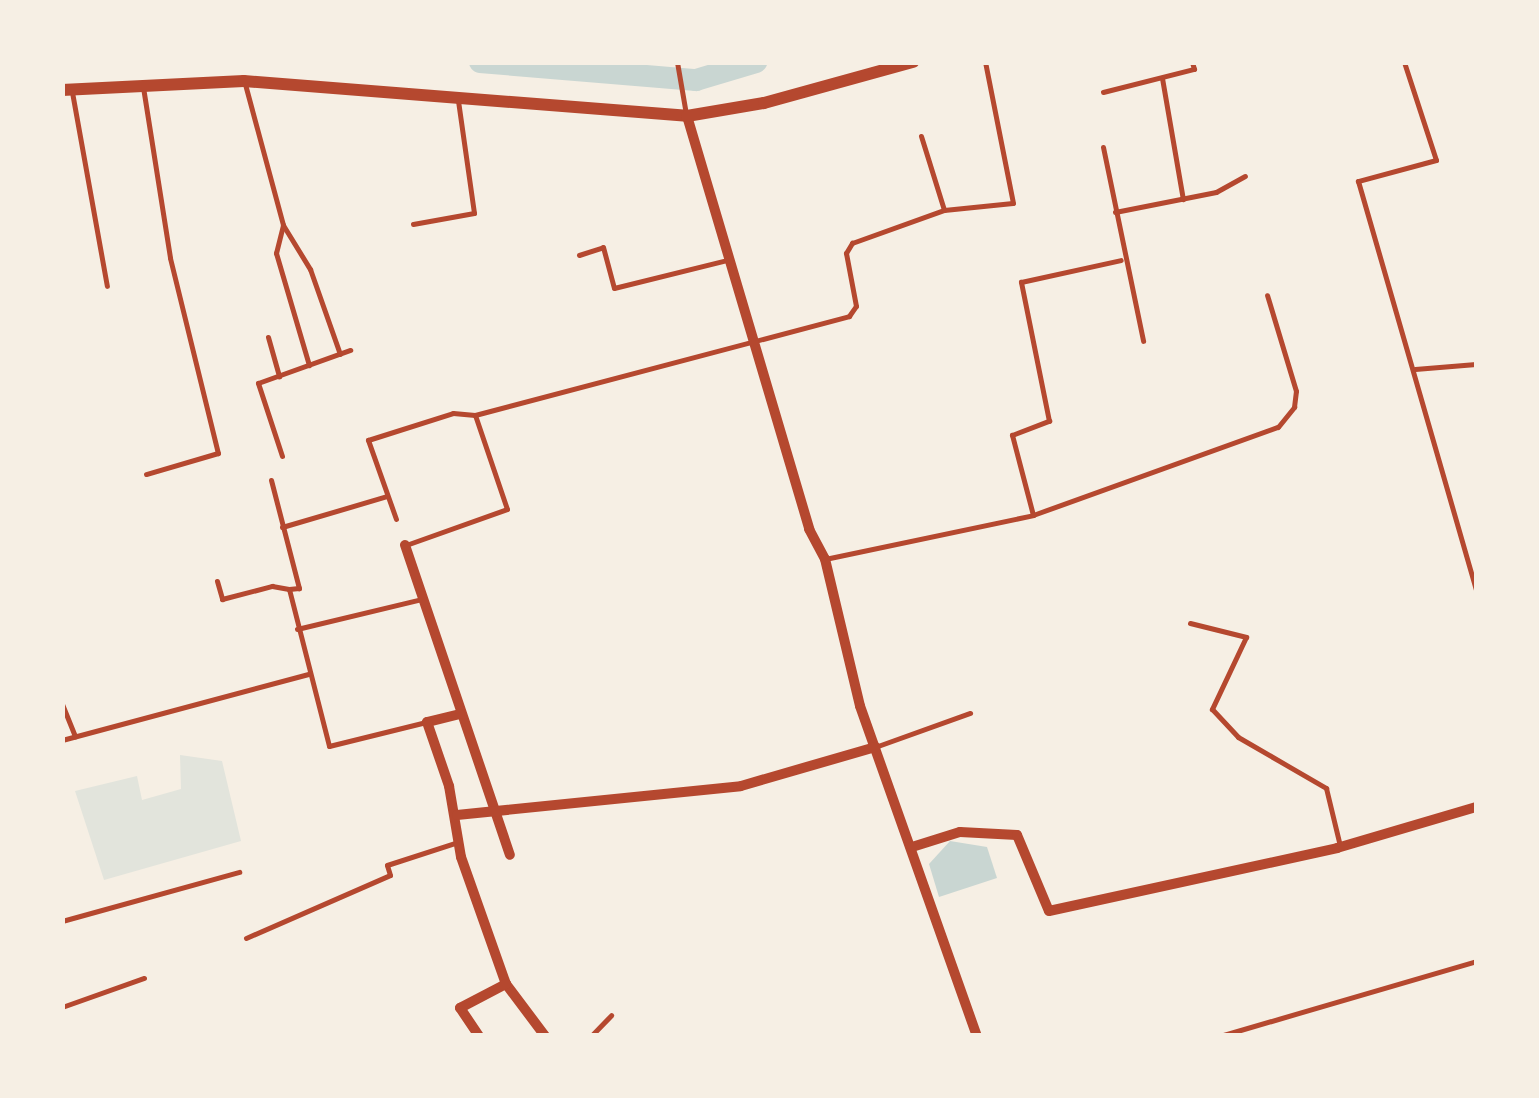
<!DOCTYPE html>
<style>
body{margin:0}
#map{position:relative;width:1539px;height:1098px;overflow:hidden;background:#f6efe4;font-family:Georgia,serif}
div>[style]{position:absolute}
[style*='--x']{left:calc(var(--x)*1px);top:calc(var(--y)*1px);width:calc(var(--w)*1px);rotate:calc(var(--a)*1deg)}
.green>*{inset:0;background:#e2e4dc}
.water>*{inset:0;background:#c9d6d2}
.canal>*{height:22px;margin:-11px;padding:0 11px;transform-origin:11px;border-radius:11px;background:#c9d6d2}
.service>*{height:5px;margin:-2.5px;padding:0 2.5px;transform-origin:2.5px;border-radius:2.5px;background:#b5482f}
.minor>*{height:10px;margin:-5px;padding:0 5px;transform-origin:5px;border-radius:5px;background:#b5482f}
.tertiary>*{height:12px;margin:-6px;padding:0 6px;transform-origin:6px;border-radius:6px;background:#b5482f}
span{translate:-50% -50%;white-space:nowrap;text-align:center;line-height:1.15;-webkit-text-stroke:10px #f6efe4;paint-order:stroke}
.frame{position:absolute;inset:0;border:65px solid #f6efe4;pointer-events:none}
</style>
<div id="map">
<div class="green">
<i style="clip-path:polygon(180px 755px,222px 761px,241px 841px,104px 880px,75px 791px,137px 776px,142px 800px,181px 789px)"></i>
</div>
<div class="water">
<i style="clip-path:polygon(950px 841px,987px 847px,997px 878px,939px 897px,929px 864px)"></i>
</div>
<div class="canal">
<i style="--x:480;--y:62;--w:217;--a:4.8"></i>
<i style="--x:696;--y:80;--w:63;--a:-16.7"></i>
</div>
<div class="service">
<i style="--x:677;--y:62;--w:53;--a:80.2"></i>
<i style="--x:1404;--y:62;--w:103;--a:71.9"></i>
<i style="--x:1436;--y:160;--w:81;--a:164.9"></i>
<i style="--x:1358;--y:181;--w:425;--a:73.9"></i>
<i style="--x:1162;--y:78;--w:123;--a:80.2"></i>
<i style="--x:245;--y:84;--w:146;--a:74.9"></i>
<i style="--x:283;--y:225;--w:52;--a:58.5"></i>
<i style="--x:310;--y:269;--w:90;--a:70.6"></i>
<i style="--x:143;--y:87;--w:173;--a:81"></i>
<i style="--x:170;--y:258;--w:201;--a:76.2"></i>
<i style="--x:218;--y:453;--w:75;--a:163.7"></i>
<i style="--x:72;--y:92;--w:197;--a:79.8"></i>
<i style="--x:1103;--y:92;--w:94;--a:-14.2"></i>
<i style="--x:1194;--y:69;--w:7;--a:-106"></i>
<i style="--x:921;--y:136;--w:77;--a:72.7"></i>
<i style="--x:1103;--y:147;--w:198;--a:78.3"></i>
<i style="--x:1115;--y:212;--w:103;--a:-11.2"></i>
<i style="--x:1216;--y:192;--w:33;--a:-29"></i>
<i style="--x:413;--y:224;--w:62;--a:-10.2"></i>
<i style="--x:474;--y:213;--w:113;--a:-98.1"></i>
<i style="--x:283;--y:225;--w:29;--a:104"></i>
<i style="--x:276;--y:253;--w:117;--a:73.6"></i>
<i style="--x:579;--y:255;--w:25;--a:-18"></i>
<i style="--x:603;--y:247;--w:42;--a:75"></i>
<i style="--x:614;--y:288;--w:116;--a:-13.9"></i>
<i style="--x:268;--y:337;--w:41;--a:74.2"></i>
<i style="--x:1415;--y:369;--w:61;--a:-4.7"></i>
<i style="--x:282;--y:456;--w:77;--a:-108.2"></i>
<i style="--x:258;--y:383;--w:98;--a:-19.7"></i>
<i style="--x:271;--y:480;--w:112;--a:75.5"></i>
<i style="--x:299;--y:588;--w:10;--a:174"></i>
<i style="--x:1033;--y:515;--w:83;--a:-104.7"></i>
<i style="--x:1012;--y:435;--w:40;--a:-21"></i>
<i style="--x:1049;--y:421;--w:142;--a:-101.4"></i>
<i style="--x:1021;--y:282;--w:102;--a:-12.4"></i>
<i style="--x:396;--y:519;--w:84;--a:-109.5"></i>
<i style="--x:368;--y:440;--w:89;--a:-17.6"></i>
<i style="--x:453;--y:413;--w:22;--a:5"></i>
<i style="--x:475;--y:415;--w:387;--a:-14.8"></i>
<i style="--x:849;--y:316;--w:12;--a:-55"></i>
<i style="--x:856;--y:306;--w:54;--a:-100.7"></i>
<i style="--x:846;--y:253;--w:12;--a:-59"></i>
<i style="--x:852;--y:243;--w:98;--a:-19.7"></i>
<i style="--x:944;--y:210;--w:69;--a:-5.8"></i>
<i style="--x:1013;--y:203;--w:144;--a:-101.2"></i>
<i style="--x:282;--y:527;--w:109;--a:-16.4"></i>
<i style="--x:406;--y:545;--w:107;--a:-19.6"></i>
<i style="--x:507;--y:509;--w:99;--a:-108.8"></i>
<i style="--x:825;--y:559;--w:213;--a:-11.9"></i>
<i style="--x:1033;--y:515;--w:260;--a:-19.8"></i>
<i style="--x:1278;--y:427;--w:26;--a:-51"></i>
<i style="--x:1294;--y:407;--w:16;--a:-83"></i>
<i style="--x:1296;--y:391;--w:100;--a:-106.8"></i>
<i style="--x:217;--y:581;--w:19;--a:74"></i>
<i style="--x:222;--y:599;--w:52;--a:-14.6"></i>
<i style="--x:272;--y:586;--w:17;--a:10"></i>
<i style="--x:289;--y:589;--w:162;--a:75.7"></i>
<i style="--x:329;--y:746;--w:100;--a:-13.9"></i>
<i style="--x:1190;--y:623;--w:58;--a:14"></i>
<i style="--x:1246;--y:637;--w:80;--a:115.3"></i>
<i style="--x:1212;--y:709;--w:38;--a:47"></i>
<i style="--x:1238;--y:737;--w:102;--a:30.1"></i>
<i style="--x:1326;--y:788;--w:60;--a:76.4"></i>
<i style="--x:297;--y:629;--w:129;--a:-13.5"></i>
<i style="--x:1476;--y:684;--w:33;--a:90"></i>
<i style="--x:62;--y:704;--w:35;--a:68"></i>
<i style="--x:62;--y:740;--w:255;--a:-15"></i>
<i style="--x:875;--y:747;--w:101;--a:-19.7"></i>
<i style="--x:62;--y:921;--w:184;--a:-15.5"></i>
<i style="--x:246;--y:938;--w:157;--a:-23.6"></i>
<i style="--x:390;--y:875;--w:10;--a:-107"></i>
<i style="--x:387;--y:865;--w:75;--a:-17.9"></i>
<i style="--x:62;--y:1007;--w:87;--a:-19.5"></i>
<i style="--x:591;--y:1036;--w:29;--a:-46"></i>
<i style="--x:1220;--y:1036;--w:267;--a:-16.3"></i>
</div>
<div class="minor">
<i style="--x:687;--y:116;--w:431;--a:73.5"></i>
<i style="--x:809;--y:529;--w:34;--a:62"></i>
<i style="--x:825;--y:559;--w:151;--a:76.6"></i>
<i style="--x:860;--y:706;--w:350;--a:70.5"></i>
<i style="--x:405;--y:545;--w:327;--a:71.3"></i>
<i style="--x:460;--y:714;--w:34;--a:166"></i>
<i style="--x:427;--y:722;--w:68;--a:71"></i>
<i style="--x:449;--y:786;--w:72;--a:80.4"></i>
<i style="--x:461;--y:857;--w:135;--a:70.5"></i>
<i style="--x:506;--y:984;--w:65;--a:53.1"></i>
<i style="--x:457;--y:815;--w:285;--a:-5.8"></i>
<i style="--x:741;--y:786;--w:140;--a:-16.2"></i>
<i style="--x:912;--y:847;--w:50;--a:-17.4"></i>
<i style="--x:960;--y:832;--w:57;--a:3"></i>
<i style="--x:1017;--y:835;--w:82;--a:67.2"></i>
<i style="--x:1049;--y:911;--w:295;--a:-12.3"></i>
<i style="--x:1337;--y:848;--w:145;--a:-16.4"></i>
<i style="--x:479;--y:1036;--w:34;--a:-124"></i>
<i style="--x:460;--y:1008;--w:52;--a:-27.6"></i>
</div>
<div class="tertiary">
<i style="--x:62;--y:90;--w:182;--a:-2.8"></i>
<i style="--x:244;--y:81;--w:444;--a:4.5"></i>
<i style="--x:687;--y:116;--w:78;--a:-9.6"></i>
<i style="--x:764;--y:103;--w:155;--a:-15.4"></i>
</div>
<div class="frame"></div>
</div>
